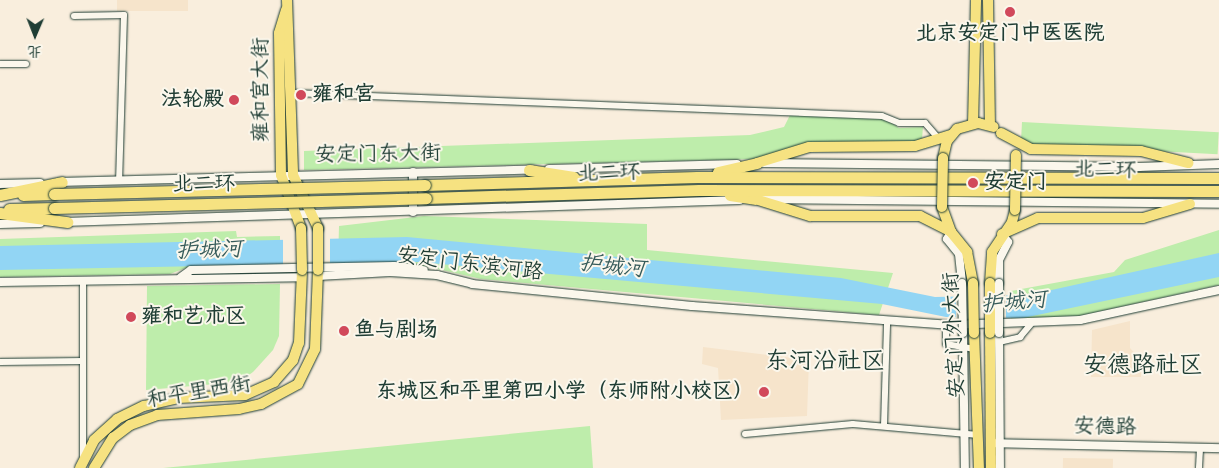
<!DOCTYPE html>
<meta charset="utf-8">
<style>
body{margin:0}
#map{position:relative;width:1219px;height:468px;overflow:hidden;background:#f9eedd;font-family:"Indie Flower","LXGW WenKai TC",sans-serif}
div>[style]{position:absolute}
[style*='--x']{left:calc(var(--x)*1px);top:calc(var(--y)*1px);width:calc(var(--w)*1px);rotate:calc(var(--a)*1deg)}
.built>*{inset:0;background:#f6e4cb;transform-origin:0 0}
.green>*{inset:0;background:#beedab;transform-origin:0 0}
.water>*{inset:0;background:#92d5f4}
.pier>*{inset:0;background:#f9eedd;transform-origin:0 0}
.roads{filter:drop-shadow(0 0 1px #1f3d34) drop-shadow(0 0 1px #1f3d34)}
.minor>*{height:6px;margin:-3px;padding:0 3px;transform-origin:3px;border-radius:3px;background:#fbf7ec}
.tertiary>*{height:8px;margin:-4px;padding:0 4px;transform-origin:4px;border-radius:4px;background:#fbf7ec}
.primary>*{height:10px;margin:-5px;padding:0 5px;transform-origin:5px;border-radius:5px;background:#f6e281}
.trunk>*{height:11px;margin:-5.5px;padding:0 5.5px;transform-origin:5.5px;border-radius:5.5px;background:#f6e281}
.bridges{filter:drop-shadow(0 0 1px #1f3d34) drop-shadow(0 0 1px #1f3d34)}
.tertiary-bridge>*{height:8px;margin:-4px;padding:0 4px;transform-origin:4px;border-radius:4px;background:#fbf7ec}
.primary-bridge>*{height:10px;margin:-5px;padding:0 5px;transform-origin:5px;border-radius:5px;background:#f6e281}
.trunk-bridge>*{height:11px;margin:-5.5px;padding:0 5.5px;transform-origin:5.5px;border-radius:5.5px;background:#f6e281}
.dots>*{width:14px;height:14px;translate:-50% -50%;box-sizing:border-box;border:2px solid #fbf7ec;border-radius:50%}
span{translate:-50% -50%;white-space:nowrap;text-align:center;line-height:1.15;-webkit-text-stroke:4px #fbf7ec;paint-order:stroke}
.poi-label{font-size:21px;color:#1f3d34;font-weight:700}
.left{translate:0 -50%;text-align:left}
.right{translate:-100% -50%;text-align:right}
.street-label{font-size:21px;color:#1f3d34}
.water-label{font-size:22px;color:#365b5a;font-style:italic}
.quarter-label{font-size:24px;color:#1f3d34}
.north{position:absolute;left:10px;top:10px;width:50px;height:50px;-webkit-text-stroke:4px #fbf7ec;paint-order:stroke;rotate:181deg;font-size:14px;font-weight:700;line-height:20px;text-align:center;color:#1f3d34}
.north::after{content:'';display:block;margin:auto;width:18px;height:22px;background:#1f3d34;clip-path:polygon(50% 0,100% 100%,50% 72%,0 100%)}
</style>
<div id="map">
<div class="built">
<i style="left:117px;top:0;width:71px;height:11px"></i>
<i style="clip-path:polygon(1130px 321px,1130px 348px,1141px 360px,1141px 377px,1091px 377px,1092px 330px)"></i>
<i style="clip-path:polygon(703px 347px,809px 360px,807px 416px,721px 420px,718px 368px,702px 364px)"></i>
<i style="left:1063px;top:458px;width:50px;height:10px;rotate:1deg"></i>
</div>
<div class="green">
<i style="clip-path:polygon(790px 115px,882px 116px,899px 128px,923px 127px,922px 139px,915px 142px,810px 143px,757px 159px,304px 170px,304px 151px,750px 135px,784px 127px)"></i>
<i style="left:1022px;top:122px;width:197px;height:22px;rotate:3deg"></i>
<i style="clip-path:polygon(424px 216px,647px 224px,647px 250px,893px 273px,879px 315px,481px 279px,425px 266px,338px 264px,339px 226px)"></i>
<i style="clip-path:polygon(1219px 230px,1219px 285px,1079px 316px,1011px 321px,1011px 291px,1114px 272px,1125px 260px)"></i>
<i style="clip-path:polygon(236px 231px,237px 237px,280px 236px,280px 265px,188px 267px,170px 274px,0 277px,0 239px)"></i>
<i style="clip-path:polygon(280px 284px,279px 336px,273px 350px,253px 372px,239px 382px,146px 390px,147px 286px)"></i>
<i style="clip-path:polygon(590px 426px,593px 468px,163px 468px,306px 454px)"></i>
</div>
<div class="water">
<i style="clip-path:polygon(407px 237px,841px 278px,935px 297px,1029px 295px,1219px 253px,1219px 277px,1023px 318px,946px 317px,882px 304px,418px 262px,0 270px,0 246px)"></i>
</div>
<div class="pier">
<i style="left:330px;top:236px;width:29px;height:47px;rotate:90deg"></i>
<i style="left:1006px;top:293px;width:27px;height:50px;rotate:90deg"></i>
</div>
<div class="roads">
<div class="minor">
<i style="--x:74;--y:16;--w:50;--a:-1.1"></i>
<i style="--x:124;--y:15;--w:165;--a:91.7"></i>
<i style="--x:0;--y:64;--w:26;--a:0"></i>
<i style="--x:292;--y:93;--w:590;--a:2.23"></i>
<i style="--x:882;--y:116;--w:18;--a:22"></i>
<i style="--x:899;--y:123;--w:26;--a:0"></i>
<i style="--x:925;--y:123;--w:18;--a:49"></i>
<i style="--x:83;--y:280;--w:178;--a:90"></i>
<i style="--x:946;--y:325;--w:19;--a:90"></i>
<i style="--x:946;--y:344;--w:29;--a:10"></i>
<i style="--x:999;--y:342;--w:22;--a:-13"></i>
<i style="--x:1020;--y:337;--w:17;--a:-50"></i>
<i style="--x:0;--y:362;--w:83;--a:-0.7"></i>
<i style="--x:884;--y:426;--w:103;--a:-88.3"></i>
<i style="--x:745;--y:434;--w:108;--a:-5.3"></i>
<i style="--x:853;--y:424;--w:126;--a:5"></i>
<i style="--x:1199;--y:468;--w:20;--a:-87"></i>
</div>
<div class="tertiary">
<i style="--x:764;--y:163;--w:375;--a:0.6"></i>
<i style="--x:1139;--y:167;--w:80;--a:-2.1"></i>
<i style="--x:549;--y:169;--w:188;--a:-1.5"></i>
<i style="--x:59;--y:182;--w:473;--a:-1.5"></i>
<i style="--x:0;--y:184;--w:40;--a:-1.4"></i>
<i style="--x:764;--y:199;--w:455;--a:0.6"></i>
<i style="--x:413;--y:212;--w:40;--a:-90"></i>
<i style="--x:64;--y:222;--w:676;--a:-1.86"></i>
<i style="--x:0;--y:224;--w:40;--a:-1.4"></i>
<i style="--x:951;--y:232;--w:8;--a:120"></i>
<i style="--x:947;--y:239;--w:19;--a:51"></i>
<i style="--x:959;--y:254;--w:29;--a:84"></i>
<i style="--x:318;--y:276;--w:72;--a:-3.2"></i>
<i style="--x:390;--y:272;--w:47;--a:3.7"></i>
<i style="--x:437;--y:275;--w:36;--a:14"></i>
<i style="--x:472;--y:284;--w:221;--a:5.7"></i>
<i style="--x:692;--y:306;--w:260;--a:4.2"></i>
<i style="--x:951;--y:325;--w:129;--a:-2.2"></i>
<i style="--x:1080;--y:320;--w:142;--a:-12.2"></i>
<i style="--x:181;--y:277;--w:12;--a:-35"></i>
<i style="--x:191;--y:270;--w:203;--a:-1.1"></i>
<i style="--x:394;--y:266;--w:30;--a:8"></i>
<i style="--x:0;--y:282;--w:302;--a:-0.9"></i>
<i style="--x:999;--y:283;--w:23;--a:-90"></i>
<i style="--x:999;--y:260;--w:20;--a:-63"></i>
<i style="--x:1008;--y:242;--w:10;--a:-127"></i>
<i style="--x:963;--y:333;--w:135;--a:89.2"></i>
<i style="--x:999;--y:333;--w:135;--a:89.6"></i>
<i style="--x:991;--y:443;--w:228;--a:1.3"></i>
</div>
<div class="primary">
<i style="--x:287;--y:0;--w:175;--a:88"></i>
<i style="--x:293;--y:175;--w:59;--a:64.7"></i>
<i style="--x:988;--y:0;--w:124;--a:89.1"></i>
<i style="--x:286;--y:10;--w:24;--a:107"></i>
<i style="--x:279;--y:33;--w:142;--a:89.2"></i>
<i style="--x:281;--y:175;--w:57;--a:69.3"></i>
<i style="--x:973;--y:124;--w:124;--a:-88.6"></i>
<i style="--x:1001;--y:133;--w:34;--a:28"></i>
<i style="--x:1031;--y:149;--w:110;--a:1"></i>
<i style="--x:1141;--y:151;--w:49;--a:14.3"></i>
<i style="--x:943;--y:158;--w:17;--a:-77"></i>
<i style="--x:947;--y:141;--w:16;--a:-50"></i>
<i style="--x:957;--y:129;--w:22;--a:-16"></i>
<i style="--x:978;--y:123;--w:16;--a:14"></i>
<i style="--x:757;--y:163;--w:54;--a:-17.1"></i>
<i style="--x:809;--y:147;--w:106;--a:-0.5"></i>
<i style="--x:915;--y:146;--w:38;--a:-17"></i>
<i style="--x:755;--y:199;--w:58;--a:17.2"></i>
<i style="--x:810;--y:216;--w:110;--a:0"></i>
<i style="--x:920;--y:216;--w:35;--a:27"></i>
<i style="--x:942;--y:207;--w:27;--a:70"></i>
<i style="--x:951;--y:232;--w:26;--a:51"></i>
<i style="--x:967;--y:252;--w:32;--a:79"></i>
<i style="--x:1002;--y:234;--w:39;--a:-24"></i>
<i style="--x:1038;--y:218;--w:105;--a:0"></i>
<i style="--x:1143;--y:218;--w:49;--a:-16.6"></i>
<i style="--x:990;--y:283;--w:31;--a:-86"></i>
<i style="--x:992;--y:252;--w:36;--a:-56"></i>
<i style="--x:1012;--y:222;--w:12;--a:-76"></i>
<i style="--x:974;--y:333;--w:135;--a:87.9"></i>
<i style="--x:990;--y:333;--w:135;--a:89.6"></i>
<i style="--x:80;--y:468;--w:31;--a:-63"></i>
<i style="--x:94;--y:440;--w:31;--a:-42"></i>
<i style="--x:117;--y:419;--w:30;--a:-26"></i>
<i style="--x:144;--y:406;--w:35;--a:-13"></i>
<i style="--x:178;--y:398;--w:67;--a:-2.6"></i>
<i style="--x:245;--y:395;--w:32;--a:-24"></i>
<i style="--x:274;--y:382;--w:29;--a:-49"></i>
<i style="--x:293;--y:360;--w:18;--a:-71"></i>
<i style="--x:299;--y:343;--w:73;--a:-87.6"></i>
<i style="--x:94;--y:468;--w:36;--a:-58"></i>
<i style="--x:113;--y:438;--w:21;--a:-37"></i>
<i style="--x:130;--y:425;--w:29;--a:-20"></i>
<i style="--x:157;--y:415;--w:82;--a:-4.2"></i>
<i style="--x:239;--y:409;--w:23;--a:-13"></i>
<i style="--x:261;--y:404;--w:42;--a:-28.4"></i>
<i style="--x:298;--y:384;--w:39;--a:-64"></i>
<i style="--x:315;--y:349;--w:79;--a:-87.8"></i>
</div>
<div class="trunk">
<i style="--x:529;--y:170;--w:45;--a:9"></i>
<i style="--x:718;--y:172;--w:40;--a:-13"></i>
<i style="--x:425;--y:185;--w:272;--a:-1.7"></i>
<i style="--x:697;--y:177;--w:522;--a:0.11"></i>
<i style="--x:0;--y:195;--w:63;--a:-11.8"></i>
<i style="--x:23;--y:195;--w:31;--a:-2"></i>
<i style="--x:730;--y:195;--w:25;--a:9"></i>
<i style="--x:426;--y:198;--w:273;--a:-1.7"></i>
<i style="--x:699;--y:190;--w:520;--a:0.11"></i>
<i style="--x:9;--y:209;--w:45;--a:-1.3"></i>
<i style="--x:0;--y:213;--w:68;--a:7.7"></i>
</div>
</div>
<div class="bridges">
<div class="tertiary-bridge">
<i style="--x:962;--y:283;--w:50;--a:88.9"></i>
<i style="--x:999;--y:283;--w:50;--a:90"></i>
</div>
<div class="primary-bridge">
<i style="--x:942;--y:207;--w:49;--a:-88.8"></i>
<i style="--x:1015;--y:210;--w:55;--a:-89"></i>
<i style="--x:301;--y:228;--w:42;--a:88.6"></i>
<i style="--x:318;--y:228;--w:42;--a:90"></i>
<i style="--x:973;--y:283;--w:50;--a:88.9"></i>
<i style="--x:990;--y:283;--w:50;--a:90"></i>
</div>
<div class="trunk-bridge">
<i style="--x:54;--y:194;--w:371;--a:-1.4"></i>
<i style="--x:54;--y:208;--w:372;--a:-1.5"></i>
</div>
</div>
<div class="dots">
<i style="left:1010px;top:12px;background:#d1495b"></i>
<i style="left:301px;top:95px;background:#d1495b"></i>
<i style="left:234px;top:100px;background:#d1495b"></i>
<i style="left:973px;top:183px;background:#d1495b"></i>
<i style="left:131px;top:317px;background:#d1495b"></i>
<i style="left:344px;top:331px;background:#d1495b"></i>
<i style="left:764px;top:392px;background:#d1495b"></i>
</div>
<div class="poi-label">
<span style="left:1010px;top:34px">北京安定门中医医院</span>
<span class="left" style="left:312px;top:95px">雍和宫</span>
<span class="right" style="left:224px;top:100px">法轮殿</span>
<span class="left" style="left:984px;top:183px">安定门</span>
<span class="left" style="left:141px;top:317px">雍和艺术区</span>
<span class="left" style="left:354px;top:331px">鱼与剧场</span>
<span class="right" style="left:754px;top:392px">东城区和平里第四小学（东师附小校区）</span>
</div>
<div class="street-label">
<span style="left:262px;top:90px;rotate:-90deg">雍和宫大街</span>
<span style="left:378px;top:155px;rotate:-1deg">安定门东大街</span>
<span style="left:1105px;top:171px;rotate:1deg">北二环</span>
<span style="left:609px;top:174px;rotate:-2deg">北二环</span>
<span style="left:204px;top:185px;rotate:-1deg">北二环</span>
<span style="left:470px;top:265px;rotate:7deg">安定门东滨河路</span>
<span style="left:955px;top:335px;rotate:-93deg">安定门外大街</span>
<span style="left:199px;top:393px;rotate:-9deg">和平里西街</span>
<span style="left:1105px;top:428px;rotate:1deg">安德路</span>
</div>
<div class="water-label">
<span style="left:209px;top:252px;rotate:-2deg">护城河</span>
<span style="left:612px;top:268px;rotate:6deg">护城河</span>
<span style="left:1014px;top:304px;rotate:-5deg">护城河</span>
</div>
<div class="quarter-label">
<span style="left:825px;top:363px">东河沿社区</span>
<span style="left:1143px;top:367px">安德路社区</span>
</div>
<div class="north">北</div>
</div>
